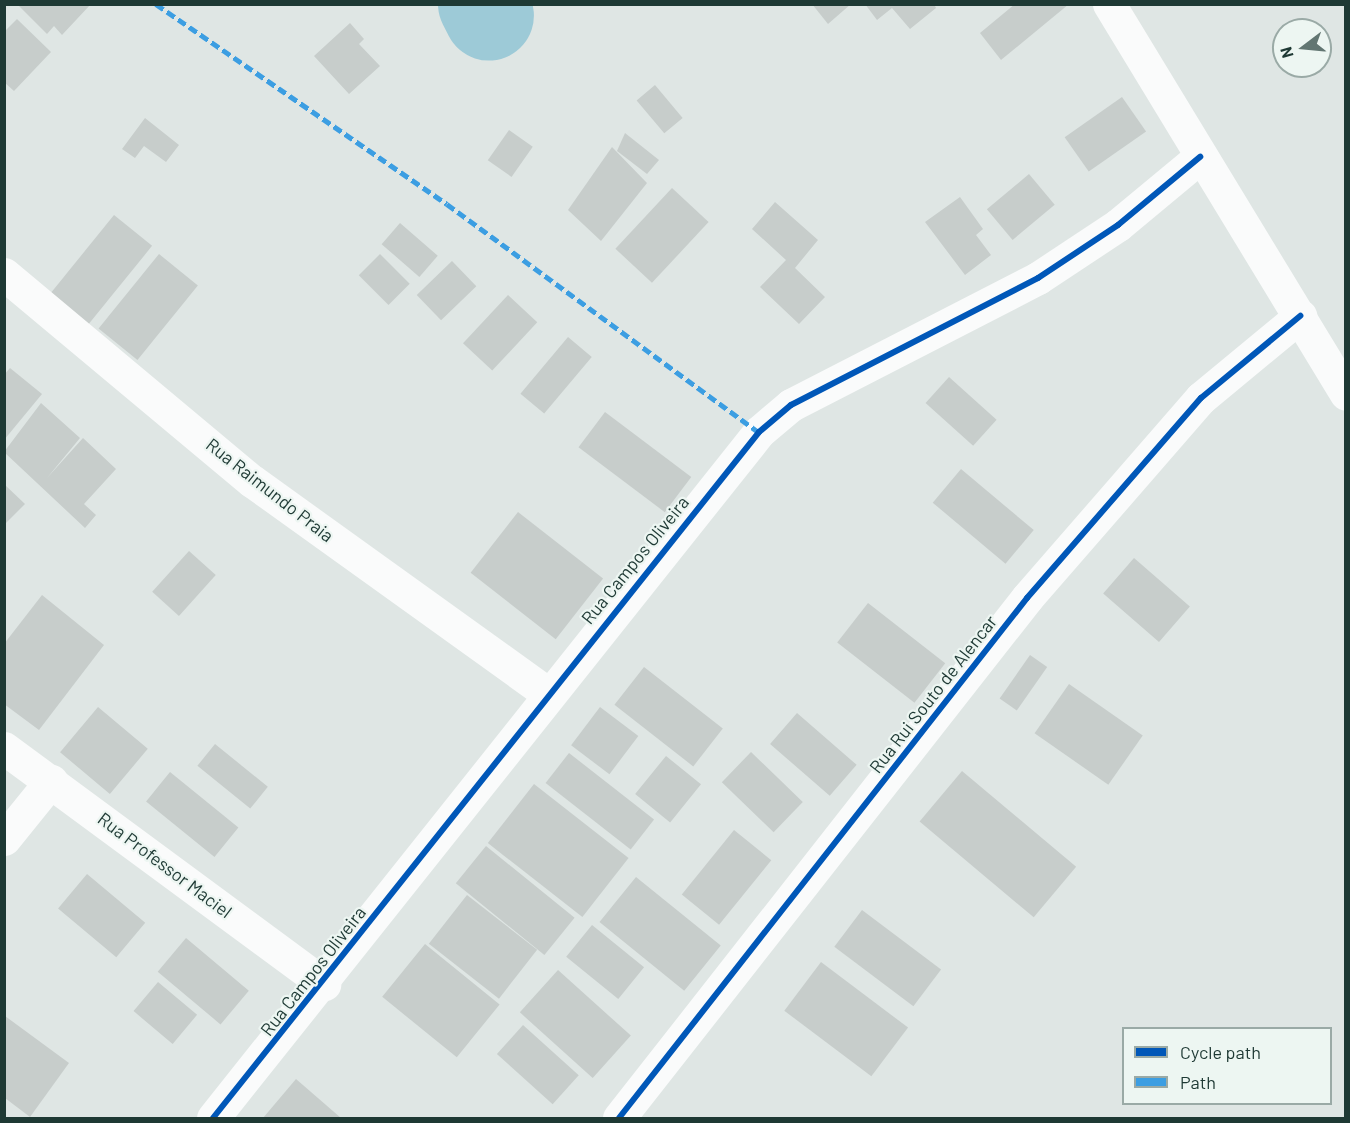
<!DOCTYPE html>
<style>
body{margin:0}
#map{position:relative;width:1350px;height:1123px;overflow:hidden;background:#dfe6e4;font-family:Barlow,sans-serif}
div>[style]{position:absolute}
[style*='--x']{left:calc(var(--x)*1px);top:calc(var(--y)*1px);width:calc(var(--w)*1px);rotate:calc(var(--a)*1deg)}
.river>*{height:90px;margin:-45px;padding:0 45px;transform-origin:45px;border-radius:45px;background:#9dcad7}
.building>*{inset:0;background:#c7cdcb;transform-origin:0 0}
.minor>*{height:33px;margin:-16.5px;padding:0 16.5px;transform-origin:16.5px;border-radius:16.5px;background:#fafbfb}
.quiet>*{height:4.5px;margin-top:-2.25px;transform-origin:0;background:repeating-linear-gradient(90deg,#3c9ee2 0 9px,transparent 0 13.5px)}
.cycleway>*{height:6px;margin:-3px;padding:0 3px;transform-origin:3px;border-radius:3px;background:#0057b8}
span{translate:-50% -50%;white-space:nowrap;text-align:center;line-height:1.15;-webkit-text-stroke:4.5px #edf6f2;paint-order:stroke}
.street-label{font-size:18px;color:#1e3934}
.frame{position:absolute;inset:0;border:6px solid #1e3934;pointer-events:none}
.legend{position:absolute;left:1122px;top:1027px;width:210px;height:78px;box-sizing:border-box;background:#edf6f2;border:2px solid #9aaaa6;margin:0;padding:8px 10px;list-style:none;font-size:18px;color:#1e3934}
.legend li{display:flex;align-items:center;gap:12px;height:30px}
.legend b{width:30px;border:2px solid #9aaaa6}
.north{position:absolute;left:1272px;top:18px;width:60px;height:60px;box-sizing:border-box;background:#edf6f2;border:2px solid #9aaaa6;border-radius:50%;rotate:254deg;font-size:16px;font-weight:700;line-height:24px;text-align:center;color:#1e3934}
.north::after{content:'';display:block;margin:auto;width:21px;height:27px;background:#627672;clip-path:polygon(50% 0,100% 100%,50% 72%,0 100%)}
</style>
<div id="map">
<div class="river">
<i style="--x:483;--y:4;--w:13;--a:63"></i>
</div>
<div class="building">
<i style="clip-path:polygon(17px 4px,91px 4px,62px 35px,54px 26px,47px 34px)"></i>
<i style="clip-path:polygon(812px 4px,851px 4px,828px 24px)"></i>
<i style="clip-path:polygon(865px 4px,934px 4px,936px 8px,910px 29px,892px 8px,877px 20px)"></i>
<i style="clip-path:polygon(1015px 4px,1069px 4px,1001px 60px,980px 33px)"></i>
<i style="clip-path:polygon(17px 19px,51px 52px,14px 91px,4px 82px,4px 32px)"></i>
<i style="clip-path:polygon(350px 23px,364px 39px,359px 44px,380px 66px,349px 94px,314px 56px)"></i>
<i style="left:655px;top:85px;width:43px;height:24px;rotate:50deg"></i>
<i style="left:1122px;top:97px;width:42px;height:70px;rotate:55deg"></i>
<i style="clip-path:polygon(145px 118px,179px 145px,166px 162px,144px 146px,135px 158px,122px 149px)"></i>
<i style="left:509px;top:130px;width:29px;height:37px;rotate:35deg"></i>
<i style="clip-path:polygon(625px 133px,659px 160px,647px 174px,617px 151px)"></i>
<i style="clip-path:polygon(612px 147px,647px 183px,601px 241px,568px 210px)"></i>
<i style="left:1029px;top:174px;width:40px;height:55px;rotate:50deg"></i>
<i style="left:672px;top:188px;width:50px;height:83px;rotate:43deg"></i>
<i style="clip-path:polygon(960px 197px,983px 229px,976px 235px,991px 255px,965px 275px,925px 222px)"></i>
<i style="clip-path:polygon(775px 202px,818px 240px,795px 268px,825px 297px,799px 324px,760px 287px,786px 260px,752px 229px)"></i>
<i style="left:114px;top:215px;width:49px;height:102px;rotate:39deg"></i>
<i style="left:400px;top:223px;width:50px;height:28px;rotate:41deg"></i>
<i style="left:159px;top:254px;width:50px;height:96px;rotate:39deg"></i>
<i style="left:380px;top:254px;width:42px;height:30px;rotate:45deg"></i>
<i style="left:452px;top:261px;width:35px;height:49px;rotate:46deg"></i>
<i style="left:508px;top:295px;width:40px;height:66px;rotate:43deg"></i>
<i style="left:568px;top:337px;width:31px;height:74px;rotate:40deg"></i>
<i style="clip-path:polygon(10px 368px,42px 394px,4px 440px,4px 375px)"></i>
<i style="left:949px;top:377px;width:64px;height:35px;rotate:42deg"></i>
<i style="clip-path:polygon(41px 403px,80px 438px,47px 478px,83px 438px,116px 469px,84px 504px,96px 515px,85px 528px,4px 452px)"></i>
<i style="left:605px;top:412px;width:108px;height:44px;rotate:37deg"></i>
<i style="left:961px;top:469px;width:95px;height:44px;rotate:40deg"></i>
<i style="clip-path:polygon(4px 484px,25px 504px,4px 525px)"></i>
<i style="left:518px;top:512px;width:108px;height:77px;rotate:38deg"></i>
<i style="left:189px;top:551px;width:36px;height:55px;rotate:42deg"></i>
<i style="left:1134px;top:558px;width:74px;height:47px;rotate:41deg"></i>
<i style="clip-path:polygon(42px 595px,104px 645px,39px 730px,4px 704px,4px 644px)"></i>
<i style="left:868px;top:603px;width:98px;height:50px;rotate:38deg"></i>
<i style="left:1030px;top:655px;width:21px;height:53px;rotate:35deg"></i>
<i style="left:644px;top:667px;width:100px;height:48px;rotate:38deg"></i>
<i style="left:1069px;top:684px;width:90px;height:60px;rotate:35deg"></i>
<i style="left:98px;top:707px;width:65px;height:59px;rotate:40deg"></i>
<i style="left:600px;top:707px;width:48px;height:48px;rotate:37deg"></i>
<i style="left:797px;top:713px;width:79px;height:41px;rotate:41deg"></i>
<i style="left:215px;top:744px;width:68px;height:28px;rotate:39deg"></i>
<i style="left:751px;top:752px;width:72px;height:42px;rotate:44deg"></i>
<i style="left:569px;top:753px;width:108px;height:38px;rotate:38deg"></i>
<i style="left:666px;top:756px;width:45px;height:49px;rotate:39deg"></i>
<i style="left:962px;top:771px;width:149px;height:66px;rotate:40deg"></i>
<i style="left:170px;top:772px;width:88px;height:38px;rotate:39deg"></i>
<i style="left:534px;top:784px;width:120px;height:75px;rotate:38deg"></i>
<i style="left:734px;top:830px;width:48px;height:83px;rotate:39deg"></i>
<i style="left:486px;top:846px;width:114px;height:48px;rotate:39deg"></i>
<i style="left:87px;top:874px;width:76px;height:45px;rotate:40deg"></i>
<i style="left:636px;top:877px;width:109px;height:58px;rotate:39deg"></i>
<i style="left:467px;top:895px;width:89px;height:62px;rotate:38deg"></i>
<i style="left:862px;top:910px;width:99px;height:46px;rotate:37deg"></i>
<i style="left:592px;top:925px;width:67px;height:41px;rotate:39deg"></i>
<i style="left:186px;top:938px;width:82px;height:44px;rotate:40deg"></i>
<i style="left:425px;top:944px;width:96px;height:68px;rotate:39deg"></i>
<i style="left:821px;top:962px;width:109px;height:61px;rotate:37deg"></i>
<i style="left:558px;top:970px;width:98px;height:57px;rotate:42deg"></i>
<i style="left:158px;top:982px;width:51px;height:38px;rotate:40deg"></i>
<i style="clip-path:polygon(5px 1016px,69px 1063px,30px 1117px,5px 1098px)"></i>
<i style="left:523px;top:1025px;width:75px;height:39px;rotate:42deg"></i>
<i style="clip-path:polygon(296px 1079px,341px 1118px,263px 1118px)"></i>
</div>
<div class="minor">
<i style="--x:1109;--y:4;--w:456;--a:58.7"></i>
<i style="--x:4;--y:274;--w:323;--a:39.9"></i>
<i style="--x:252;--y:481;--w:363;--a:35.7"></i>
<i style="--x:4;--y:748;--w:398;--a:36.4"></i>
<i style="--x:4;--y:839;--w:75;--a:-51"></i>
<i style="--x:213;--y:1118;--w:877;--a:-51.48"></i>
<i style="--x:759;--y:432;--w:42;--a:-40.2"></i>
<i style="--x:791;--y:405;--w:278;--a:-27.2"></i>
<i style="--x:1038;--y:278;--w:96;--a:-33.5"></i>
<i style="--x:1118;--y:225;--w:107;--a:-39.7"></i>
<i style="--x:619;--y:1118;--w:661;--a:-51.88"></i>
<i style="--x:1027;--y:598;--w:265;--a:-49"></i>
<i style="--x:1201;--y:398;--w:129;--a:-39.6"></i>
</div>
<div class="quiet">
<i style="--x:156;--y:4;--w:353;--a:34.5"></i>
<i style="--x:447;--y:204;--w:386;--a:36.2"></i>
</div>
<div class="cycleway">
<i style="--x:213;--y:1118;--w:877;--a:-51.48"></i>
<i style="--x:759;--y:432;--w:42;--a:-40.2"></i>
<i style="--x:791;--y:405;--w:278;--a:-27.2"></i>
<i style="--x:1038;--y:278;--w:96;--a:-33.5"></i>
<i style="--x:1118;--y:225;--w:107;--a:-39.7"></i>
<i style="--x:619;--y:1118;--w:661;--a:-51.88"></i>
<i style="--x:1027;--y:598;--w:265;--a:-49"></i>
<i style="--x:1201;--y:398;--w:129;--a:-39.6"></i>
</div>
<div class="street-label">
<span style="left:270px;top:490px;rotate:38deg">Rua Raimundo Praia</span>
<span style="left:635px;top:560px;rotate:-51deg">Rua Campos Oliveira</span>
<span style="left:933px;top:694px;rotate:-52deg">Rua Rui Souto de Alencar</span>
<span style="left:165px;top:865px;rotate:37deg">Rua Professor Maciel</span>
<span style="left:313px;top:971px;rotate:-52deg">Rua Campos Oliveira</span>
</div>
<div class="frame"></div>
<ul class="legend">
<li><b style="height:8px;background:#0057b8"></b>Cycle path</li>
<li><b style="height:8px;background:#3c9ee2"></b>Path</li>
</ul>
<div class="north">N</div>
</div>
